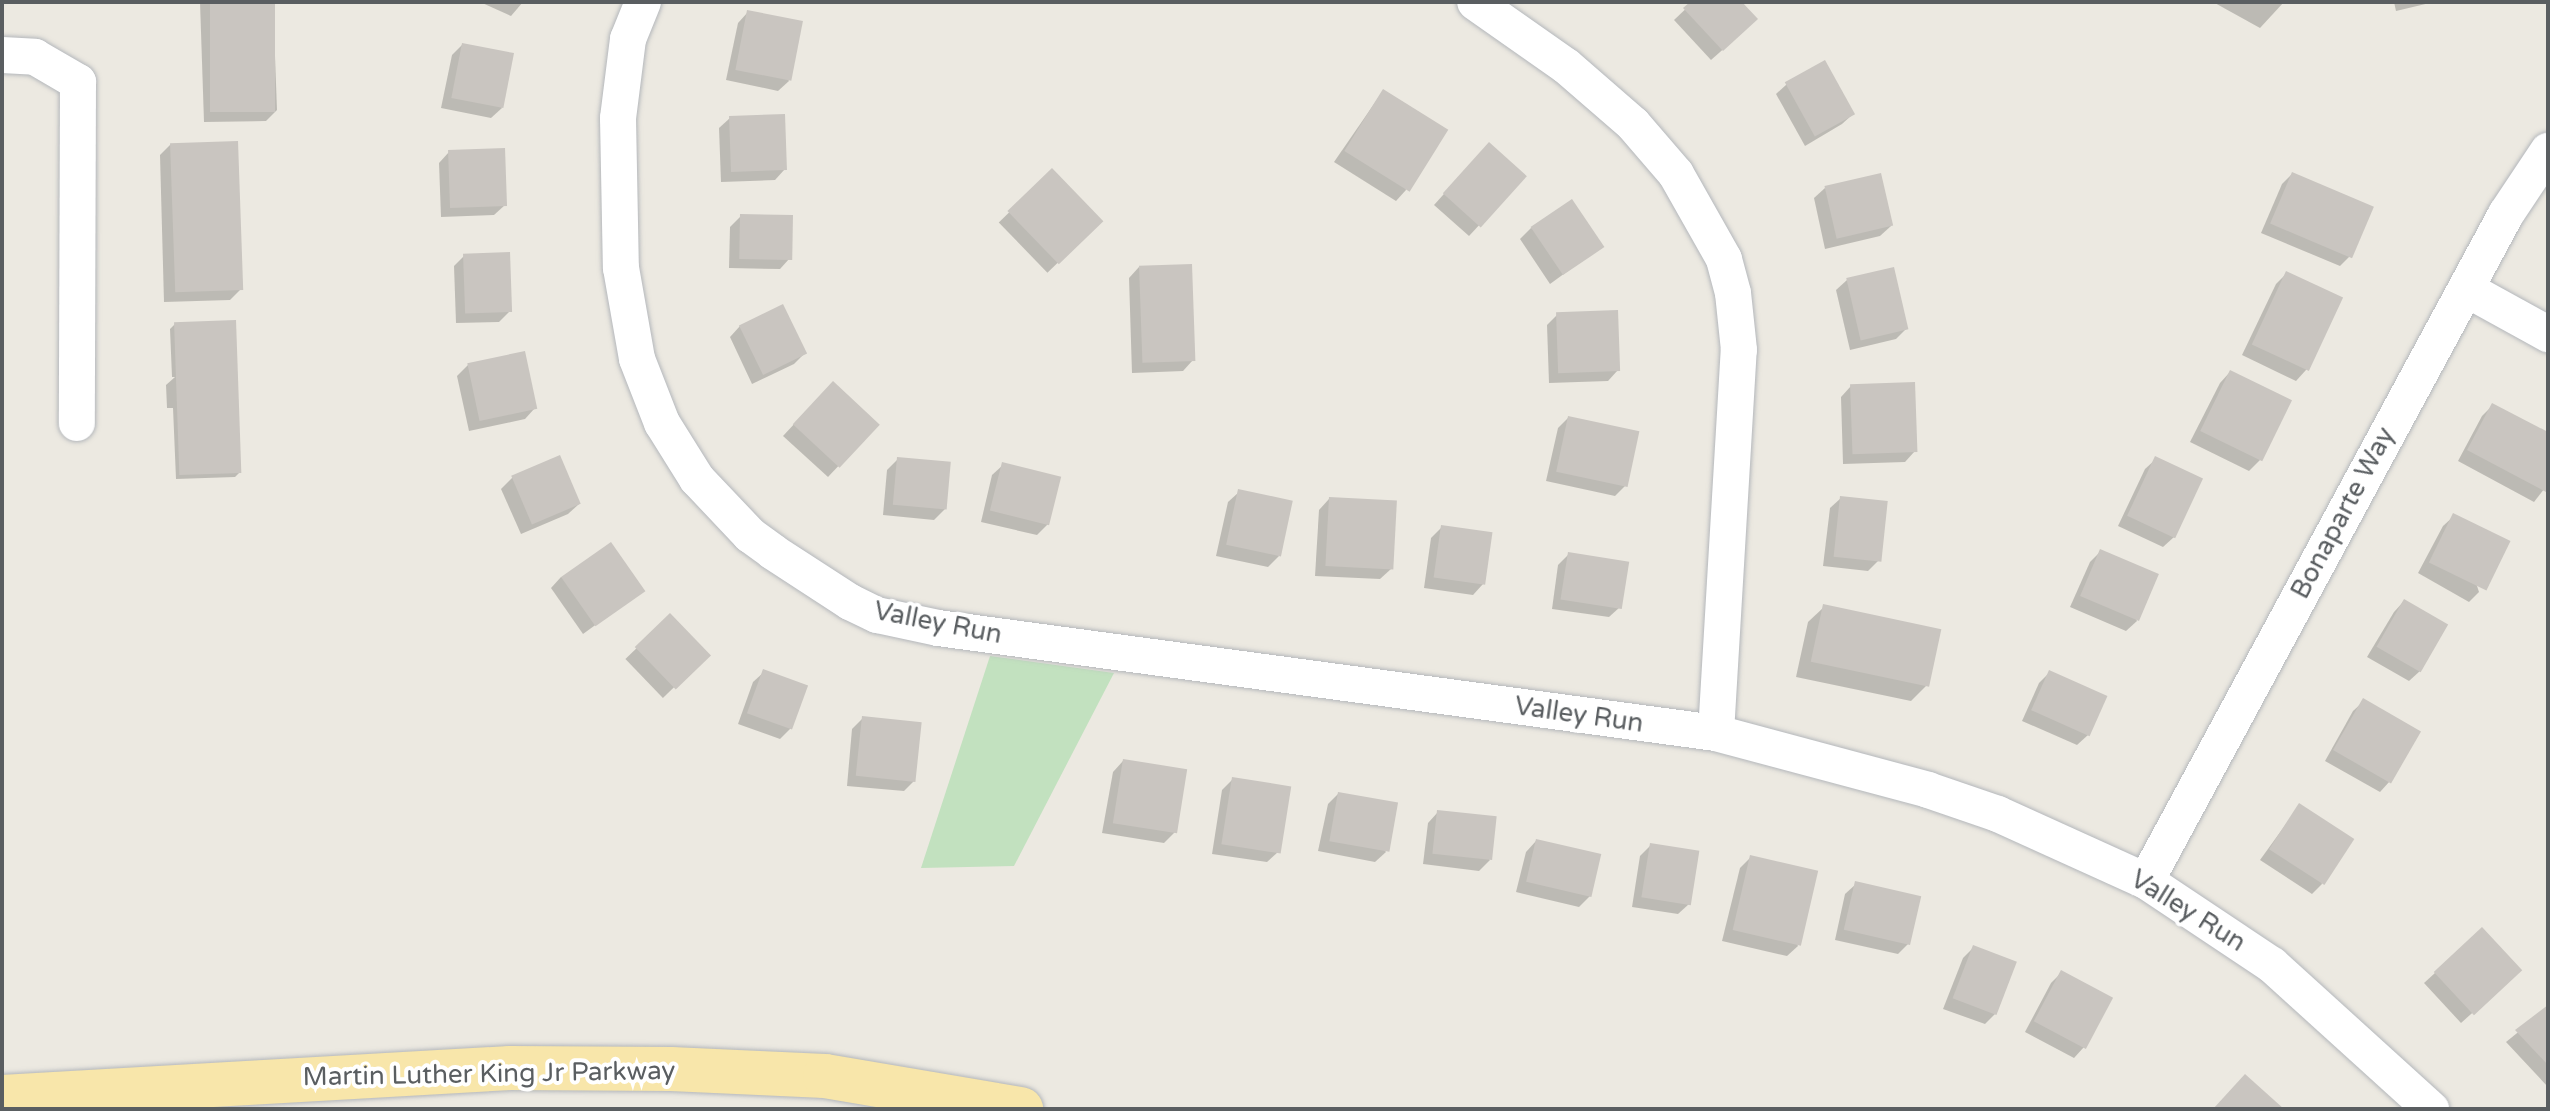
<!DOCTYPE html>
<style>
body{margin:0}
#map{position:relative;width:2550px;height:1111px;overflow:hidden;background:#ece9e1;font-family:"Varela Round",sans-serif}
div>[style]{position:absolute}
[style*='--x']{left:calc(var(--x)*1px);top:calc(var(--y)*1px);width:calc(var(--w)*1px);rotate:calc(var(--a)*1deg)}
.green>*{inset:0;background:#c2e1bf}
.shadow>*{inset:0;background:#0003;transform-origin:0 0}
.building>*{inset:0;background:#c9c5c0;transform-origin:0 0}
.roads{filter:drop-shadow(0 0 2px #b4b7bb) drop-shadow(0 0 2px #b4b7bb)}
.minor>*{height:36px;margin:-18px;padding:0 18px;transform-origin:18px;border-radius:18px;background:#fff}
.major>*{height:44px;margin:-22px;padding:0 22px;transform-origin:22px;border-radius:22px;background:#f8e6aa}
span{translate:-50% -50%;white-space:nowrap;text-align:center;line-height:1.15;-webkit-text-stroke:8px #fff;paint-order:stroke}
.street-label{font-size:26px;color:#5a5e61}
.frame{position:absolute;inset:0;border:4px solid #5a5e61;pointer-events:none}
</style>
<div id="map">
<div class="green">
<i style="clip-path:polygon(990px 656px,1114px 673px,1014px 866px,921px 868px)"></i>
</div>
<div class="shadow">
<i style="clip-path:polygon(200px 2px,273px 2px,277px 110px,266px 121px,204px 122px)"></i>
<i style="clip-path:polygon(480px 2px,523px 2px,511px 16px)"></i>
<i style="clip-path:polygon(1693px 2px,1739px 2px,1745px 30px,1711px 60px,1674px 20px)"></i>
<i style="clip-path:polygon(2213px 2px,2284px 2px,2260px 28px)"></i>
<i style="clip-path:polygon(2394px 2px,2434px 2px,2396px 11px)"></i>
<i style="clip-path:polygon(748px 12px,789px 81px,778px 91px,726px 80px,738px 23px)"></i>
<i style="clip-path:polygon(462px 45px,502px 108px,491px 118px,441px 108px,452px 55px)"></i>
<i style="clip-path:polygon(1787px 84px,1853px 114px,1842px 124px,1805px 146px,1776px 94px)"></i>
<i style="clip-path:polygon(1383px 91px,1406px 190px,1396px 201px,1334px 162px)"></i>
<i style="clip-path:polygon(730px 118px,785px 169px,775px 180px,721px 182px,719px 128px)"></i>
<i style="clip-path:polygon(171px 144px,240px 290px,230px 300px,164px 302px,160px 155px)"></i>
<i style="clip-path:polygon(449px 152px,505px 205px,494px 215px,441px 217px,439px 163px)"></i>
<i style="clip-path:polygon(1479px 155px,1525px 176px,1469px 236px,1434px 205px)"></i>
<i style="left:1052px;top:171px;width:70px;height:74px;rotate:46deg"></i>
<i style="clip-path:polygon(2292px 174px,2350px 256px,2340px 266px,2261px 233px,2282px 184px)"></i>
<i style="clip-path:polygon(1825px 188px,1891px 226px,1880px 236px,1825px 249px,1814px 198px)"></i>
<i style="clip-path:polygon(741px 216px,790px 258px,780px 269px,729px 268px,730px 227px)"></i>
<i style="clip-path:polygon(1531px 228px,1601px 247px,1550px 284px,1520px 239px)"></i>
<i style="clip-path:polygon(464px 256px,510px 311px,499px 322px,456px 323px,454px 266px)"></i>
<i style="clip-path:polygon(1139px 267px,1193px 360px,1183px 371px,1132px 373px,1129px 278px)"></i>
<i style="clip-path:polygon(2286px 274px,2340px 299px,2306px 370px,2296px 381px,2242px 355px,2276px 284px)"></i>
<i style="clip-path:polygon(1847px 280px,1906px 329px,1896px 339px,1850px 350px,1836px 290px)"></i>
<i style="clip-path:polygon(1557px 315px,1618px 370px,1608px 381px,1549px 383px,1547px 325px)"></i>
<i style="clip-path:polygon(175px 324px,240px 472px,235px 477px,176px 479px,173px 408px,167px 408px,166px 385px,175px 377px,172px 377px,170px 329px)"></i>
<i style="clip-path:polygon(740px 326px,805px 353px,794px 364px,752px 384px,730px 337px)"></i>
<i style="clip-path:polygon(468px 365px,535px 408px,525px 419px,469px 431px,457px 376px)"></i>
<i style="clip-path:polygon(2230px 372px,2260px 460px,2249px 471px,2190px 442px,2220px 383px)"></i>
<i style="clip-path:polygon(1851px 386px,1915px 451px,1905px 462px,1843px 464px,1841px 397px)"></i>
<i style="clip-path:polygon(822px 394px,877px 425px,828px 477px,783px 436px)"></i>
<i style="clip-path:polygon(2493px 405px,2548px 435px,2548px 484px,2534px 502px,2458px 461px,2482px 416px)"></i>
<i style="clip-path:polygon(1568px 418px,1625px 486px,1615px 496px,1546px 481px,1558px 428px)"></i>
<i style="clip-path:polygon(559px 458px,579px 504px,568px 514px,521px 534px,501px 489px,512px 478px)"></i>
<i style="clip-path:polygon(898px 459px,945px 509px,934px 520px,883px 515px,887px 470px)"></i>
<i style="clip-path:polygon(2156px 459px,2174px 537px,2163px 547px,2118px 526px,2145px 469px)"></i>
<i style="clip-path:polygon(1003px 465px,1048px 524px,1037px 535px,981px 522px,992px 475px)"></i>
<i style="clip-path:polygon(1239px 492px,1279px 556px,1268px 567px,1216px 556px,1228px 502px)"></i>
<i style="clip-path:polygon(1841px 498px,1878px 561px,1868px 571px,1823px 566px,1830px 508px)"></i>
<i style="clip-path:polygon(1329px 499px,1391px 569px,1380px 579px,1315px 576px,1319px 510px)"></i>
<i style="clip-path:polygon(2454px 516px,2479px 592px,2469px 602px,2418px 573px,2443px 526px)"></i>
<i style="clip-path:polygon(1442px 527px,1483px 584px,1473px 595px,1424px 588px,1431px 538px)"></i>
<i style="clip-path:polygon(2101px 551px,2137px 621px,2126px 631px,2070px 607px,2090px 562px)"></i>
<i style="clip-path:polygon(1569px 554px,1620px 607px,1609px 617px,1552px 609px,1558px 565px)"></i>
<i style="clip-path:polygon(561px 577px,642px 591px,583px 634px,551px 588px)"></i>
<i style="clip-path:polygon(2404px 601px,2420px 671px,2409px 681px,2367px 657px,2394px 612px)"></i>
<i style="clip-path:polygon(1824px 607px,1927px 685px,1911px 701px,1796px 677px,1808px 622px)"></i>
<i style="left:670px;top:616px;width:54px;height:62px;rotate:46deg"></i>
<i style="clip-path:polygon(764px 672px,791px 728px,780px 739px,738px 724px,753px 682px)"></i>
<i style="clip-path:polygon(2049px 673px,2088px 735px,2077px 745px,2022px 721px,2039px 683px)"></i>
<i style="clip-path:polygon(2364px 701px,2390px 781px,2380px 792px,2325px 761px,2353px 711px)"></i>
<i style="clip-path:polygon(863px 718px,915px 780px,904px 791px,847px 786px,852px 729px)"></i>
<i style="clip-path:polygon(1123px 761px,1175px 832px,1164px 843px,1102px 833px,1113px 772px)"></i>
<i style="clip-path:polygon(1233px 779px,1278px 852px,1267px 862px,1212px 854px,1222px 790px)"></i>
<i style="clip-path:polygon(1338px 794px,1386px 852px,1375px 862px,1318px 851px,1328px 804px)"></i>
<i style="clip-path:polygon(2299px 806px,2322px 884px,2312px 894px,2260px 860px)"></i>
<i style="clip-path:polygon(1438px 812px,1490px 860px,1479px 871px,1423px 864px,1428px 823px)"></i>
<i style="clip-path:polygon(1536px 841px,1590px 896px,1579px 907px,1516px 892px,1526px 852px)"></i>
<i style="clip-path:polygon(1651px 845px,1689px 904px,1678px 914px,1632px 907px,1640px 856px)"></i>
<i style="clip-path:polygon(1751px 857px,1798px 946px,1787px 956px,1722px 941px,1740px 868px)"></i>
<i style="clip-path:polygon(1856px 884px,1909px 943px,1898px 954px,1835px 940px,1845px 894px)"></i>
<i style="clip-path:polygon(2482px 930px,2508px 981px,2461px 1023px,2424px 983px)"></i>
<i style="clip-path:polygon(1973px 948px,1995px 1014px,1985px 1024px,1943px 1009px,1963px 958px)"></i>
<i style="clip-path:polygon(2062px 972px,2110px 999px,2084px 1047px,2074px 1058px,2025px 1032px,2051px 983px)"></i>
<i style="clip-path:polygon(2548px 1008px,2548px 1087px,2506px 1042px)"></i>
</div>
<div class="building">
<i style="left:210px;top:2px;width:65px;height:110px"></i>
<i style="clip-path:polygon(1690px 2px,1742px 2px,1758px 19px,1723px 51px,1683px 8px)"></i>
<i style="left:747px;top:10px;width:57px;height:61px;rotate:11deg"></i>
<i style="left:462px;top:43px;width:53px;height:56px;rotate:11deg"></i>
<i style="left:1825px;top:60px;width:62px;height:46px;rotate:61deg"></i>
<i style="left:1383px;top:89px;width:77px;height:73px;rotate:32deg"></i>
<i style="left:785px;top:114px;width:56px;height:56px;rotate:88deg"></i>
<i style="left:238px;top:141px;width:149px;height:68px;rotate:88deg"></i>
<i style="left:1489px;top:142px;width:51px;height:69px;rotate:42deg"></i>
<i style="left:505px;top:148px;width:58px;height:57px;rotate:88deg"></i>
<i style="left:1052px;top:168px;width:74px;height:62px;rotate:46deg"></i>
<i style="left:2292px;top:172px;width:89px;height:56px;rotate:23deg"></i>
<i style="left:1881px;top:173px;width:54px;height:58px;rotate:77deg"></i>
<i style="left:1572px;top:199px;width:58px;height:50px;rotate:56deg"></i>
<i style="left:740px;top:214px;width:53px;height:45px;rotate:1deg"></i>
<i style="left:510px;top:252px;width:60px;height:47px;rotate:88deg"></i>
<i style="left:1192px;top:264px;width:97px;height:53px;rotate:88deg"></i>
<i style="left:1894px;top:267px;width:64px;height:49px;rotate:77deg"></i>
<i style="left:2286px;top:271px;width:63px;height:81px;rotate:25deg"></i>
<i style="left:783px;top:304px;width:55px;height:49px;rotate:64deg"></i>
<i style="left:1618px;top:310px;width:61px;height:62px;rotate:88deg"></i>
<i style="left:236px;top:320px;width:153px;height:62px;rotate:88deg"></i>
<i style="left:525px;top:351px;width:59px;height:59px;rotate:78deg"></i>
<i style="left:2230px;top:370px;width:69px;height:68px;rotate:26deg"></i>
<i style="left:833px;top:381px;width:64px;height:59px;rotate:43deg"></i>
<i style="left:1915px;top:382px;width:70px;height:65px;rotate:88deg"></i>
<i style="clip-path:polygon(2492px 403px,2548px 432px,2546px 492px,2467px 450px)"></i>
<i style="left:1568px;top:416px;width:73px;height:57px;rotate:12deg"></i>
<i style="left:560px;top:455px;width:53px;height:53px;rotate:67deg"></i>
<i style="left:2155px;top:456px;width:53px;height:66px;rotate:25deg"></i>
<i style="left:897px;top:457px;width:54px;height:48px;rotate:5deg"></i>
<i style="left:1002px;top:462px;width:61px;height:50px;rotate:14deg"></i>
<i style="left:1238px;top:489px;width:56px;height:57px;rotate:12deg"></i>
<i style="left:1840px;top:496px;width:48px;height:61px;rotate:6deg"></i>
<i style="left:1329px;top:497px;width:68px;height:69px;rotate:3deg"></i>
<i style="left:2453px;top:513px;width:64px;height:55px;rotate:26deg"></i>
<i style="left:1441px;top:525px;width:52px;height:53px;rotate:8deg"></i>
<i style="left:611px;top:542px;width:60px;height:61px;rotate:55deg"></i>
<i style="left:2100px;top:549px;width:64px;height:51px;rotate:23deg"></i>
<i style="left:1568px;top:552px;width:62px;height:48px;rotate:9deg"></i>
<i style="left:2404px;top:599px;width:51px;height:55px;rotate:30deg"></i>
<i style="left:1823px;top:604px;width:121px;height:59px;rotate:12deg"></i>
<i style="left:670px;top:613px;width:59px;height:49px;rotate:46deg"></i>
<i style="left:763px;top:669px;width:48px;height:47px;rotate:20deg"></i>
<i style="left:2049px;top:670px;width:64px;height:44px;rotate:24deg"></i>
<i style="left:2363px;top:698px;width:67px;height:60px;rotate:30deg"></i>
<i style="left:862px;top:716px;width:60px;height:60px;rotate:6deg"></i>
<i style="left:1123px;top:759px;width:65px;height:65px;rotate:9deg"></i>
<i style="left:1232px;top:777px;width:60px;height:68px;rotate:9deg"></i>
<i style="left:1338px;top:792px;width:61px;height:50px;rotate:10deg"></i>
<i style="left:2299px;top:803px;width:66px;height:55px;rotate:33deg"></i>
<i style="left:1437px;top:810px;width:60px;height:44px;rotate:6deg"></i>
<i style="left:1536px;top:839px;width:67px;height:44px;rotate:13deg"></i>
<i style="left:1650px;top:843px;width:50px;height:55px;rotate:9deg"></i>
<i style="left:1750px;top:855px;width:70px;height:77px;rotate:13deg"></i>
<i style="left:1855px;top:881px;width:68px;height:50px;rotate:13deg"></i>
<i style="left:2482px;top:927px;width:59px;height:66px;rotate:47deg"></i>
<i style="left:1973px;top:945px;width:47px;height:57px;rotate:21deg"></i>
<i style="left:2061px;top:970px;width:59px;height:58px;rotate:28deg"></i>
<i style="clip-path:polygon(2548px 1005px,2548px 1065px,2515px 1030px)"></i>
<i style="clip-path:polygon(2245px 1074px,2284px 1109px,2213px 1109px)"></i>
</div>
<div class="roads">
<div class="minor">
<i style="--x:643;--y:2;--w:40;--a:112"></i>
<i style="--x:628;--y:39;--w:80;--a:97.2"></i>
<i style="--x:618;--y:118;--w:150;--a:88.9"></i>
<i style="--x:621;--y:268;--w:92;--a:80"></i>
<i style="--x:637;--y:359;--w:69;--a:68.7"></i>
<i style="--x:662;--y:423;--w:66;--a:58"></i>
<i style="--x:697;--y:479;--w:77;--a:46.6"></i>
<i style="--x:750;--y:535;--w:29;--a:36"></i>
<i style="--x:773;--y:552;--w:92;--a:33"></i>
<i style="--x:850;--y:602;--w:30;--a:26"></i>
<i style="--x:877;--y:615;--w:62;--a:12"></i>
<i style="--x:938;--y:628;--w:785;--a:7.69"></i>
<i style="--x:1716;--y:733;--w:384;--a:-86.6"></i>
<i style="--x:1739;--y:350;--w:57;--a:-96"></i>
<i style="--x:1733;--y:293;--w:35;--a:-105"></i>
<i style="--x:1724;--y:259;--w:98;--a:-119.5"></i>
<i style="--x:1676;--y:174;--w:66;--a:-130.7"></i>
<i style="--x:1633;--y:124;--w:89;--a:-139.1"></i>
<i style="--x:1566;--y:66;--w:111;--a:-144.9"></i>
<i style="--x:2;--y:55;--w:33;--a:3"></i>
<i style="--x:35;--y:57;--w:50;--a:30.2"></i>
<i style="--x:78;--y:82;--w:341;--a:90.2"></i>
<i style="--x:2466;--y:289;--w:94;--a:28.8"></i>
<i style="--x:1716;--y:733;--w:220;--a:15"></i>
<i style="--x:1928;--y:790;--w:74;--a:18.9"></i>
<i style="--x:1998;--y:814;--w:162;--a:24.4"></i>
<i style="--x:2146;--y:881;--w:151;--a:33.7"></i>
<i style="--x:2272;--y:965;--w:215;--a:42.2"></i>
<i style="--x:2146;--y:881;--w:758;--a:-61.64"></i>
<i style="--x:2506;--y:214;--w:76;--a:-56.3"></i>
</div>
<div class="major">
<i style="--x:2;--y:1097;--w:509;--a:-3.27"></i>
<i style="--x:510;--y:1068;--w:161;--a:0.4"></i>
<i style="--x:671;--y:1069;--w:154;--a:2.6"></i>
<i style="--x:825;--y:1076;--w:199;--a:9.6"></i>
</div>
</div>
<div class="street-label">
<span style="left:2343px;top:513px;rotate:-62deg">Bonaparte Way</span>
<span style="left:938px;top:623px;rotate:11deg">Valley Run</span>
<span style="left:1579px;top:715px;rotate:8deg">Valley Run</span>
<span style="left:2188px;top:911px;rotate:32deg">Valley Run</span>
<span style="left:489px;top:1074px;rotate:-1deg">Martin Luther King Jr Parkway</span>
</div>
<div class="frame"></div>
</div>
